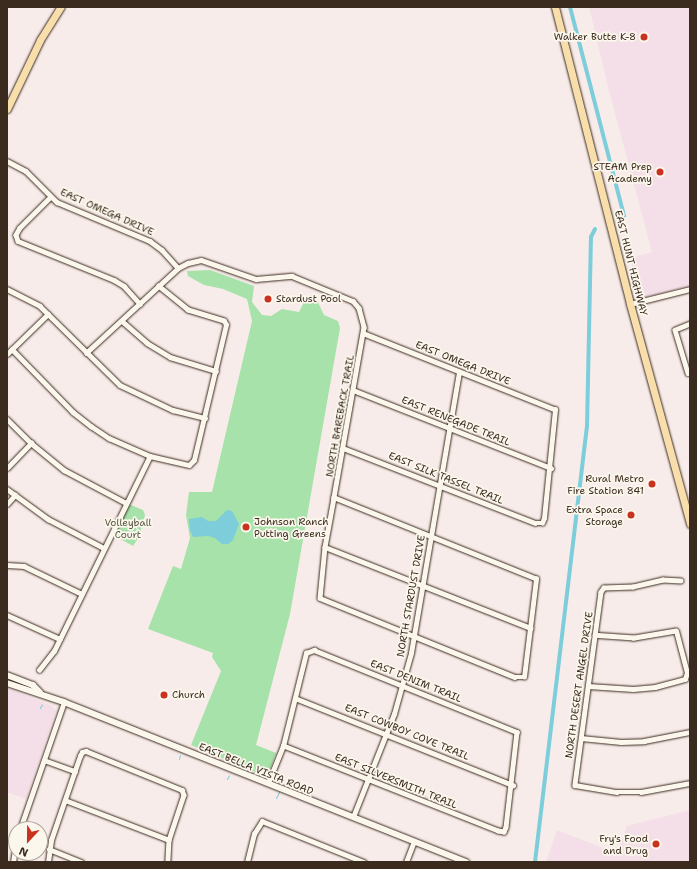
<!DOCTYPE html>
<style>
body{margin:0}
#map{position:relative;width:697px;height:869px;overflow:hidden;background:#f8ecea;font-family:"Shantell Sans",sans-serif}
div>[style]{position:absolute}
[style*='--x']{left:calc(var(--x)*1px);top:calc(var(--y)*1px);width:calc(var(--w)*1px);rotate:calc(var(--a)*1deg)}
.built>*{inset:0;background:#f4dee8}
.green>*{inset:0;background:#a6e2a9}
.water>*{inset:0;background:#7dcdda}
.stream>*{height:1px;margin:-0.5px;padding:0 0.5px;transform-origin:0.5px;border-radius:0.5px;background:#7dcdda}
.canal>*{height:4px;margin:-2px;padding:0 2px;transform-origin:2px;border-radius:2px;background:#7dcdda}
.roads{filter:drop-shadow(0 0 1px #3b2a1e) drop-shadow(0 0 1px #3b2a1e)}
.minor>*{height:4.5px;margin:-2.25px;padding:0 2.25px;transform-origin:2.25px;border-radius:2.25px;background:#fbf7ec}
.tertiary>*{height:5.5px;margin:-2.75px;padding:0 2.75px;transform-origin:2.75px;border-radius:2.75px;background:#fbf7ec}
.primary>*{height:7px;margin:-3.5px;padding:0 3.5px;transform-origin:3.5px;border-radius:3.5px;background:#f8deab}
.dots>*{width:11px;height:11px;translate:-50% -50%;box-sizing:border-box;border:2px solid #fbf7ec;border-radius:50%}
span{translate:-50% -50%;white-space:nowrap;text-align:center;line-height:1.15;-webkit-text-stroke:3.5px #fbf7ec;paint-order:stroke}
.poi-label{font-size:10px;color:#3b2a1e}
.right{translate:-100% -50%;text-align:right}
.left{translate:0 -50%;text-align:left}
.street-label{font-size:10px;color:#3b2a1e}
.park-label{font-size:10px;color:#565841}
.frame{position:absolute;inset:0;border:8px solid #3b2a1e;pointer-events:none}
.north{position:absolute;left:8px;top:821px;width:40px;height:40px;box-sizing:border-box;background:#fbf7ec;border:1px solid #aea59a;border-radius:50%;rotate:202deg;font-size:11px;font-weight:700;line-height:16px;text-align:center;color:#3b2a1e}
.north::after{content:'';display:block;margin:auto;width:14px;height:18px;background:#c8321e;clip-path:polygon(50% 0,100% 100%,50% 72%,0 100%)}
</style>
<div id="map">
<div class="built">
<i style="clip-path:polygon(589px 7px,690px 7px,690px 286px,642px 298px,630px 258px,652px 252px,609px 91px)"></i>
<i style="clip-path:polygon(7px 688px,52px 706px,56px 711px,26px 799px,7px 792px)"></i>
<i style="clip-path:polygon(690px 810px,690px 862px,546px 862px,557px 830px,616px 853px,627px 826px)"></i>
</div>
<div class="green">
<i style="clip-path:polygon(210px 270px,254px 286px,252px 302px,262px 315px,271px 316px,282px 309px,299px 312px,306px 298px,314px 294px,324px 315px,338px 321px,340px 328px,290px 614px,256px 745px,276px 753px,267px 777px,191px 745px,221px 671px,212px 657px,213px 653px,148px 629px,173px 566px,181px 569px,190px 538px,186px 515px,189px 492px,212px 492px,252px 321px,247px 299px,223px 289px,204px 285px,188px 276px,187px 271px)"></i>
<i style="clip-path:polygon(126px 503px,143px 510px,145px 515px,139px 537px,133px 546px,111px 534px)"></i>
</div>
<div class="water">
<i style="clip-path:polygon(227px 510px,232px 511px,239px 524px,233px 540px,228px 544px,222px 544px,215px 538px,208px 536px,193px 537px,190px 530px,189px 519px,202px 517px,208px 521px,216px 521px)"></i>
</div>
<div class="stream">
<i style="--x:40;--y:708;--w:4;--a:-63"></i>
<i style="--x:179;--y:759;--w:4;--a:-76"></i>
<i style="--x:227;--y:779;--w:4;--a:-63"></i>
<i style="--x:276;--y:798;--w:7;--a:-63"></i>
</div>
<div class="canal">
<i style="--x:570;--y:7;--w:216;--a:75.5"></i>
<i style="--x:535;--y:862;--w:438;--a:-83.2"></i>
<i style="--x:587;--y:427;--w:190;--a:-88.8"></i>
<i style="--x:591;--y:237;--w:9;--a:-63"></i>
</div>
<div class="roads">
<div class="minor">
<i style="--x:7;--y:161;--w:21;--a:28"></i>
<i style="--x:26;--y:171;--w:44;--a:45"></i>
<i style="--x:57;--y:202;--w:101;--a:22.8"></i>
<i style="--x:150;--y:241;--w:15;--a:37"></i>
<i style="--x:162;--y:250;--w:24;--a:48"></i>
<i style="--x:51;--y:197;--w:44;--a:135"></i>
<i style="--x:20;--y:228;--w:8;--a:120"></i>
<i style="--x:16;--y:235;--w:6;--a:72"></i>
<i style="--x:18;--y:241;--w:104;--a:22.1"></i>
<i style="--x:114;--y:280;--w:12;--a:31"></i>
<i style="--x:124;--y:286;--w:24;--a:48"></i>
<i style="--x:7;--y:289;--w:37;--a:27"></i>
<i style="--x:40;--y:306;--w:112;--a:44.6"></i>
<i style="--x:120;--y:385;--w:59;--a:25.3"></i>
<i style="--x:173;--y:410;--w:33;--a:14"></i>
<i style="--x:630;--y:304;--w:62;--a:-14"></i>
<i style="--x:122;--y:321;--w:33;--a:41"></i>
<i style="--x:147;--y:343;--w:27;--a:31"></i>
<i style="--x:170;--y:357;--w:48;--a:16.9"></i>
<i style="--x:690;--y:324;--w:16;--a:158"></i>
<i style="--x:675;--y:330;--w:45;--a:73.2"></i>
<i style="--x:688;--y:373;--w:2;--a:0"></i>
<i style="--x:12;--y:349;--w:88;--a:45.9"></i>
<i style="--x:73;--y:412;--w:23;--a:38"></i>
<i style="--x:91;--y:426;--w:22;--a:34"></i>
<i style="--x:109;--y:438;--w:45;--a:23.7"></i>
<i style="--x:150;--y:456;--w:40;--a:13"></i>
<i style="--x:189;--y:465;--w:7;--a:-45"></i>
<i style="--x:194;--y:460;--w:139;--a:-76.7"></i>
<i style="--x:226;--y:325;--w:4;--a:-117"></i>
<i style="--x:224;--y:321;--w:38;--a:-163"></i>
<i style="--x:188;--y:310;--w:38;--a:-141"></i>
<i style="--x:86;--y:353;--w:125;--a:-42.7"></i>
<i style="--x:178;--y:268;--w:11;--a:-27"></i>
<i style="--x:188;--y:263;--w:13;--a:-13"></i>
<i style="--x:201;--y:260;--w:58;--a:19.1"></i>
<i style="--x:256;--y:279;--w:36;--a:-5"></i>
<i style="--x:292;--y:276;--w:66;--a:22.3"></i>
<i style="--x:353;--y:301;--w:9;--a:49"></i>
<i style="--x:359;--y:308;--w:20;--a:75"></i>
<i style="--x:364;--y:327;--w:174;--a:100"></i>
<i style="--x:334;--y:498;--w:50;--a:100.4"></i>
<i style="--x:325;--y:547;--w:51;--a:95.6"></i>
<i style="--x:320;--y:598;--w:210;--a:22.1"></i>
<i style="--x:515;--y:677;--w:9;--a:0"></i>
<i style="--x:524;--y:677;--w:99;--a:-83"></i>
<i style="--x:536;--y:579;--w:218;--a:-158.1"></i>
<i style="--x:7;--y:354;--w:57;--a:-44.3"></i>
<i style="--x:353;--y:390;--w:213;--a:21.5"></i>
<i style="--x:7;--y:419;--w:34;--a:45"></i>
<i style="--x:31;--y:443;--w:43;--a:39.3"></i>
<i style="--x:64;--y:470;--w:70;--a:28"></i>
<i style="--x:343;--y:448;--w:206;--a:21.3"></i>
<i style="--x:535;--y:523;--w:7;--a:0"></i>
<i style="--x:542;--y:523;--w:5;--a:-68"></i>
<i style="--x:544;--y:518;--w:109;--a:-84.2"></i>
<i style="--x:555;--y:410;--w:206;--a:-158.3"></i>
<i style="--x:7;--y:468;--w:35;--a:-46"></i>
<i style="--x:7;--y:489;--w:51;--a:36.2"></i>
<i style="--x:48;--y:519;--w:63;--a:27.4"></i>
<i style="--x:7;--y:504;--w:12;--a:-48"></i>
<i style="--x:325;--y:547;--w:221;--a:21.5"></i>
<i style="--x:7;--y:565;--w:17;--a:3"></i>
<i style="--x:24;--y:566;--w:64;--a:25.8"></i>
<i style="--x:681;--y:581;--w:18;--a:-177"></i>
<i style="--x:663;--y:580;--w:31;--a:167"></i>
<i style="--x:633;--y:587;--w:29;--a:178"></i>
<i style="--x:604;--y:588;--w:5;--a:127"></i>
<i style="--x:601;--y:592;--w:195;--a:97.7"></i>
<i style="--x:575;--y:785;--w:42;--a:9.7"></i>
<i style="--x:616;--y:792;--w:25;--a:0"></i>
<i style="--x:641;--y:792;--w:50;--a:-10.4"></i>
<i style="--x:7;--y:615;--w:58;--a:24.4"></i>
<i style="--x:39;--y:670;--w:24;--a:-52"></i>
<i style="--x:54;--y:651;--w:217;--a:-63.8"></i>
<i style="--x:588;--y:686;--w:45;--a:3.8"></i>
<i style="--x:633;--y:689;--w:22;--a:-5"></i>
<i style="--x:655;--y:687;--w:31;--a:-15"></i>
<i style="--x:685;--y:679;--w:6;--a:-72"></i>
<i style="--x:687;--y:673;--w:43;--a:-104.7"></i>
<i style="--x:676;--y:631;--w:43;--a:170.5"></i>
<i style="--x:634;--y:638;--w:39;--a:-176"></i>
<i style="--x:295;--y:698;--w:235;--a:21.8"></i>
<i style="--x:581;--y:738;--w:40;--a:5.7"></i>
<i style="--x:621;--y:742;--w:23;--a:-2"></i>
<i style="--x:644;--y:741;--w:47;--a:-11.1"></i>
<i style="--x:44;--y:760;--w:33;--a:20"></i>
<i style="--x:268;--y:783;--w:40;--a:-68"></i>
<i style="--x:283;--y:746;--w:96;--a:-76.1"></i>
<i style="--x:306;--y:653;--w:9;--a:-21"></i>
<i style="--x:314;--y:650;--w:219;--a:22"></i>
<i style="--x:517;--y:732;--w:96;--a:96.6"></i>
<i style="--x:506;--y:827;--w:5;--a:112"></i>
<i style="--x:504;--y:832;--w:6;--a:-171"></i>
<i style="--x:498;--y:831;--w:231;--a:-158.4"></i>
<i style="--x:65;--y:800;--w:111;--a:21"></i>
<i style="--x:353;--y:817;--w:111;--a:-68.3"></i>
<i style="--x:394;--y:714;--w:63;--a:-74.4"></i>
<i style="--x:411;--y:653;--w:285;--a:-80.3"></i>
<i style="--x:20;--y:829;--w:134;--a:-70.9"></i>
<i style="--x:49;--y:849;--w:35;--a:22"></i>
<i style="--x:13;--y:862;--w:18;--a:-81"></i>
<i style="--x:48;--y:862;--w:22;--a:-82"></i>
<i style="--x:51;--y:840;--w:89;--a:-71"></i>
<i style="--x:80;--y:756;--w:4;--a:-63"></i>
<i style="--x:82;--y:752;--w:4;--a:-14"></i>
<i style="--x:86;--y:751;--w:104;--a:22.1"></i>
<i style="--x:182;--y:790;--w:5;--a:68"></i>
<i style="--x:184;--y:795;--w:47;--a:108.4"></i>
<i style="--x:169;--y:840;--w:22;--a:93"></i>
<i style="--x:247;--y:862;--w:29;--a:-76"></i>
<i style="--x:254;--y:834;--w:15;--a:-58"></i>
<i style="--x:262;--y:821;--w:110;--a:21.9"></i>
<i style="--x:406;--y:862;--w:22;--a:-69"></i>
</div>
<div class="tertiary">
<i style="--x:7;--y:675;--w:28;--a:21"></i>
<i style="--x:33;--y:685;--w:10;--a:45"></i>
<i style="--x:7;--y:683;--w:60;--a:18.4"></i>
<i style="--x:64;--y:702;--w:433;--a:21.7"></i>
</div>
<div class="primary">
<i style="--x:555;--y:7;--w:306;--a:75.8"></i>
<i style="--x:630;--y:304;--w:228;--a:74.7"></i>
<i style="--x:7;--y:109;--w:76;--a:-64.4"></i>
<i style="--x:40;--y:40;--w:39;--a:-58"></i>
</div>
</div>
<div class="dots">
<i style="left:644px;top:37px;background:#c8321e"></i>
<i style="left:660px;top:172px;background:#c8321e"></i>
<i style="left:268px;top:299px;background:#c8321e"></i>
<i style="left:652px;top:484px;background:#c8321e"></i>
<i style="left:631px;top:515px;background:#c8321e"></i>
<i style="left:246px;top:527px;background:#c8321e"></i>
<i style="left:164px;top:695px;background:#c8321e"></i>
<i style="left:656px;top:844px;background:#c8321e"></i>
</div>
<div class="poi-label">
<span class="right" style="left:636px;top:37px">Walker Butte K-8</span>
<span class="right" style="left:652px;top:172px">STEAM Prep<br>Academy</span>
<span class="left" style="left:276px;top:299px">Stardust Pool</span>
<span class="right" style="left:644px;top:484px">Rural Metro<br>Fire Station 841</span>
<span class="right" style="left:623px;top:515px">Extra Space<br>Storage</span>
<span class="left" style="left:254px;top:527px">Johnson Ranch<br>Putting Greens</span>
<span class="left" style="left:172px;top:695px">Church</span>
<span class="right" style="left:648px;top:844px">Fry's Food<br>and Drug</span>
</div>
<div class="street-label">
<span style="left:107px;top:212px;rotate:24deg">EAST OMEGA DRIVE</span>
<span style="left:631px;top:263px;rotate:76deg">EAST HUNT HIGHWAY</span>
<span style="left:463px;top:363px;rotate:22deg">EAST OMEGA DRIVE</span>
<span style="left:340px;top:416px;rotate:-80deg">NORTH BAREBACK TRAIL</span>
<span style="left:456px;top:421px;rotate:22deg">EAST RENEGADE TRAIL</span>
<span style="left:446px;top:478px;rotate:22deg">EAST SILK TASSEL TRAIL</span>
<span style="left:411px;top:596px;rotate:-80deg">NORTH STARDUST DRIVE</span>
<span style="left:416px;top:681px;rotate:22deg">EAST DENIM TRAIL</span>
<span style="left:579px;top:685px;rotate:-82deg">NORTH DESERT ANGEL DRIVE</span>
<span style="left:407px;top:732px;rotate:22deg">EAST COWBOY COVE TRAIL</span>
<span style="left:256px;top:769px;rotate:22deg">EAST BELLA VISTA ROAD</span>
<span style="left:396px;top:781px;rotate:22deg">EAST SILVERSMITH TRAIL</span>
</div>
<div class="park-label">
<span style="left:128px;top:528px">Volleyball<br>Court</span>
</div>
<div class="frame"></div>
<div class="north">N</div>
</div>
